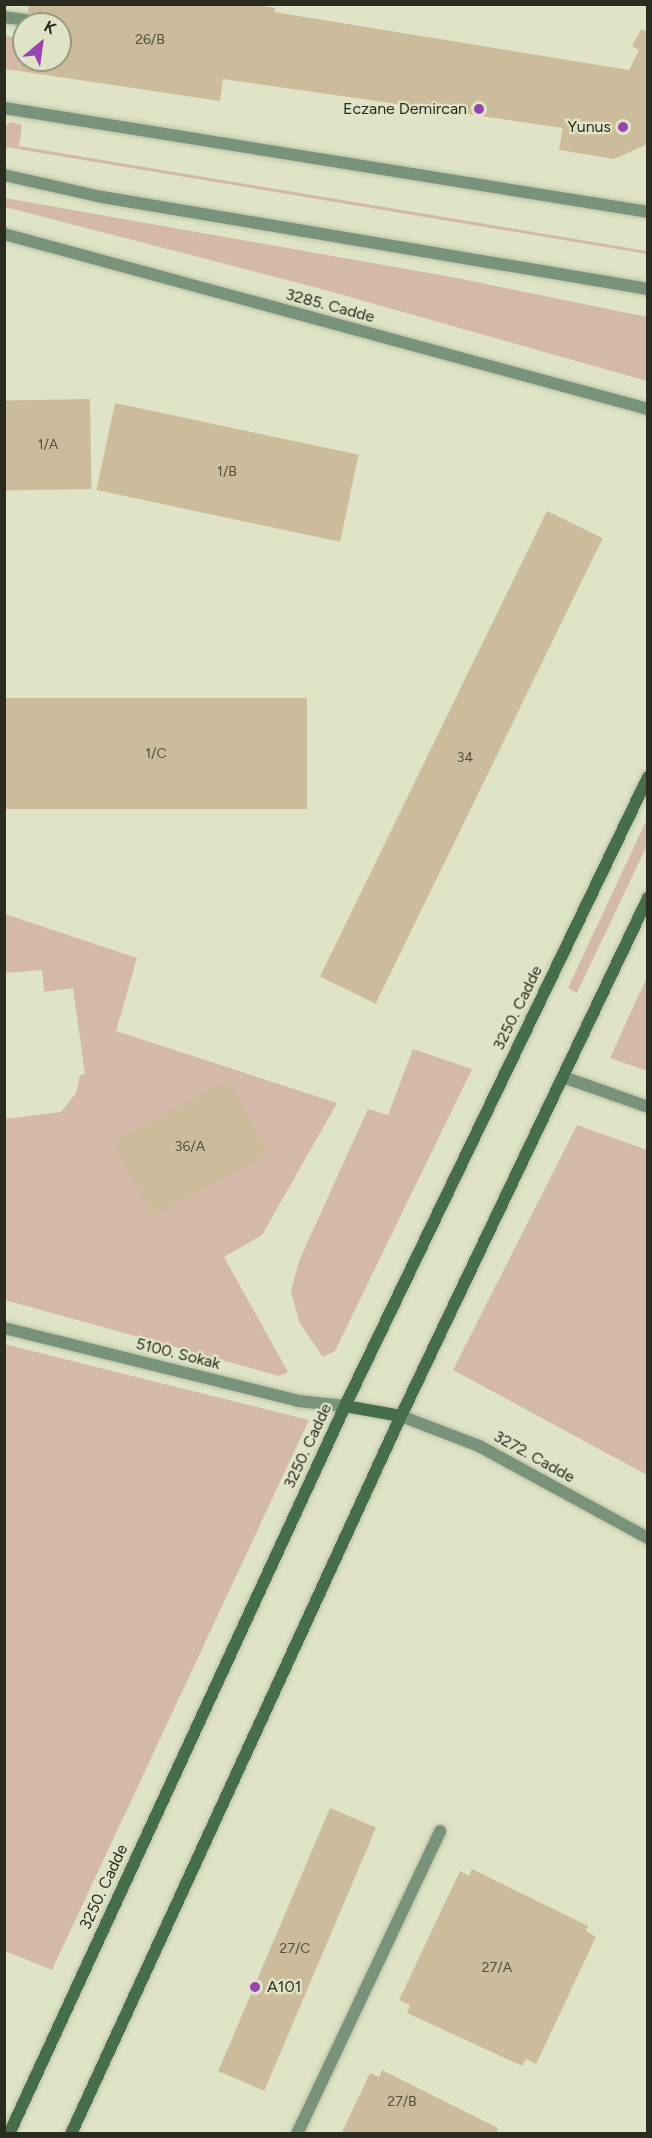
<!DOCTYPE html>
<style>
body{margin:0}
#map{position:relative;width:652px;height:2138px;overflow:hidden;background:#dfe4c6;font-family:Figtree,sans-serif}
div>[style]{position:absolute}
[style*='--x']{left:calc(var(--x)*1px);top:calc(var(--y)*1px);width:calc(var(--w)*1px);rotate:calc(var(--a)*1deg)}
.green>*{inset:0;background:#d5b9a8}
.building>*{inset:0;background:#ccbc9c;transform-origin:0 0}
.roads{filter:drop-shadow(0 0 2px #bbbfa5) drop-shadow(0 0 2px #bbbfa5)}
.lane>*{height:12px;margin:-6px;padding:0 6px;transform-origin:6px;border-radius:6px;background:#78937a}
.street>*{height:12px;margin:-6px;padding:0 6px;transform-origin:6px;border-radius:6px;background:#78937a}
.secondary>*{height:12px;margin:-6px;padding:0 6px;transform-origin:6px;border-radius:6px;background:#466e4a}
.dots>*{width:16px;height:16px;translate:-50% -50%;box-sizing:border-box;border:3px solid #dfe4c6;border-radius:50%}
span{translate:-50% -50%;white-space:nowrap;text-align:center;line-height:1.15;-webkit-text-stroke:4.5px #dfe4c6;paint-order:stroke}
.number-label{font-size:14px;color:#52503f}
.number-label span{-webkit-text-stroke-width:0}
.poi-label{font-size:16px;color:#2a2c20}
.right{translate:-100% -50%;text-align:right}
.left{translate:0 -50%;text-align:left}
.street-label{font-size:16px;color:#2a2c20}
.frame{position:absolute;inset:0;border:6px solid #2a2c20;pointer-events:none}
.north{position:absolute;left:12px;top:12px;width:60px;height:60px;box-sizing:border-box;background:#dfe4c6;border:2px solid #979a84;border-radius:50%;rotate:29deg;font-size:16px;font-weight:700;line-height:24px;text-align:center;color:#2a2c20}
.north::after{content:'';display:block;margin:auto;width:21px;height:27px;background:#9943b0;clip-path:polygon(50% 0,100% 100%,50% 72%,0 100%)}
</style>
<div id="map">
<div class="green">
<i style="clip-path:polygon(5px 36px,24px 39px,19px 71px,5px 69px)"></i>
<i style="clip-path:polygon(10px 122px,22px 125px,19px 146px,647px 251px,647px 254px,5px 147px,5px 127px)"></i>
<i style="clip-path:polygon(5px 198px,457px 278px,647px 317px,647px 381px,318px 288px,5px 207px)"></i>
<i style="clip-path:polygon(647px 819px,647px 845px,577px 993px,568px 988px)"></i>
<i style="clip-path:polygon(5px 914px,137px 958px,116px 1031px,337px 1103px,262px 1235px,224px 1257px,288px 1372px,279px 1376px,5px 1300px,5px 1119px,61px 1112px,76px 1093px,80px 1075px,85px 1074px,73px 988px,44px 992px,42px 970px,5px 973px)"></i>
<i style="clip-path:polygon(647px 977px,648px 1071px,647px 1071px,610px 1058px)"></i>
<i style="clip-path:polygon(413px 1049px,472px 1069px,335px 1351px,323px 1357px,299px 1322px,291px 1291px,299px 1261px,368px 1109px,388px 1115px)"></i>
<i style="clip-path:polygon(577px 1125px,647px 1150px,647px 1475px,453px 1370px)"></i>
<i style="clip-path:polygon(4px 1344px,309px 1420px,52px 1970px,5px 1951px)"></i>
</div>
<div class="building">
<i style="clip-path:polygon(29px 4px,251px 4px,275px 8px,274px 12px,629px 70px,639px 50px,632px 46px,641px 29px,648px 32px,648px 144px,614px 159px,559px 150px,563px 128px,223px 79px,220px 101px,19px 71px,23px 44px,24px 60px,60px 60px,60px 24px,26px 24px)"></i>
<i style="left:90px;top:399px;width:90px;height:86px;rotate:89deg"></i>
<i style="left:115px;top:403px;width:249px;height:89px;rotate:12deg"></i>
<i style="left:547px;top:511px;width:62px;height:518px;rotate:26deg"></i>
<i style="left:4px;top:698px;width:303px;height:111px"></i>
<i style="left:229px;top:1080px;width:84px;height:131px;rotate:62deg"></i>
<i style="left:330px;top:1808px;width:50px;height:286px;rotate:23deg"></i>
<i style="clip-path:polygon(472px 1869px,588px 1926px,586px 1931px,596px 1937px,536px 2064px,526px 2059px,522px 2066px,407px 2013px,410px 2005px,399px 2000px,460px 1871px,469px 1876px)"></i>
<i style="clip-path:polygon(382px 2070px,498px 2128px,496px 2134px,341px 2134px,370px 2073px,379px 2077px)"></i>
</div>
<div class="roads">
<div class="lane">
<i style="--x:4;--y:17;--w:22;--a:8"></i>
<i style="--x:4;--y:108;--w:652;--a:9.17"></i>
<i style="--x:563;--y:1077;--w:90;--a:19.4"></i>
<i style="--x:297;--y:2134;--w:335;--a:-64.7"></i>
</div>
<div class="street">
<i style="--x:4;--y:175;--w:100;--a:12.7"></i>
<i style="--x:102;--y:197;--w:554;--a:9.56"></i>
<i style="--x:4;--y:234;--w:667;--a:15.2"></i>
<i style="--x:4;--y:1328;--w:303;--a:13.9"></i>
<i style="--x:298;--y:1401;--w:47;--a:6.1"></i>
<i style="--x:401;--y:1416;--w:84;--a:21"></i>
<i style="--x:479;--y:1446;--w:192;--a:28.6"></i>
</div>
<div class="secondary">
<i style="--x:345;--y:1406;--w:57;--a:10.1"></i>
<i style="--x:9;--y:2134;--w:802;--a:-65.22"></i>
<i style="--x:345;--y:1406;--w:698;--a:-64.28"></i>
<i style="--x:71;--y:2134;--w:790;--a:-65.32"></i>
<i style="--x:401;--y:1416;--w:574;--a:-64.51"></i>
</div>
</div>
<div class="dots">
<i style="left:479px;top:109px;background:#9943b0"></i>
<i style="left:623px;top:127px;background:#9943b0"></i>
<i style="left:255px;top:1987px;background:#9943b0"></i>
</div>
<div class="number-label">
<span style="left:150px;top:40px">26/B</span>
<span style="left:48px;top:445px">1/A</span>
<span style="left:227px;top:472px">1/B</span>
<span style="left:156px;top:754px">1/C</span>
<span style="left:465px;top:758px">34</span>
<span style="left:190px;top:1147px">36/A</span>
<span style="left:295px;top:1949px">27/C</span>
<span style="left:497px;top:1968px">27/A</span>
<span style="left:402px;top:2102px">27/B</span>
</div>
<div class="poi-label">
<span class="right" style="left:467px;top:109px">Eczane Demircan</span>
<span class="right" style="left:611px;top:127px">Yunus</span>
<span class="left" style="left:267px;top:1987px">A101</span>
</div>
<div class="street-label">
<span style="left:330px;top:306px;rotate:15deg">3285. Cadde</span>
<span style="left:518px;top:1008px;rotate:-64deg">3250. Cadde</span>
<span style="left:178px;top:1354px;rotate:14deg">5100. Sokak</span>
<span style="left:308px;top:1446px;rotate:-65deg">3250. Cadde</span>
<span style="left:534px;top:1457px;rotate:29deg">3272. Cadde</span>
<span style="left:104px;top:1887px;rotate:-65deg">3250. Cadde</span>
</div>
<div class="frame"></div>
<div class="north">K</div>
</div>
